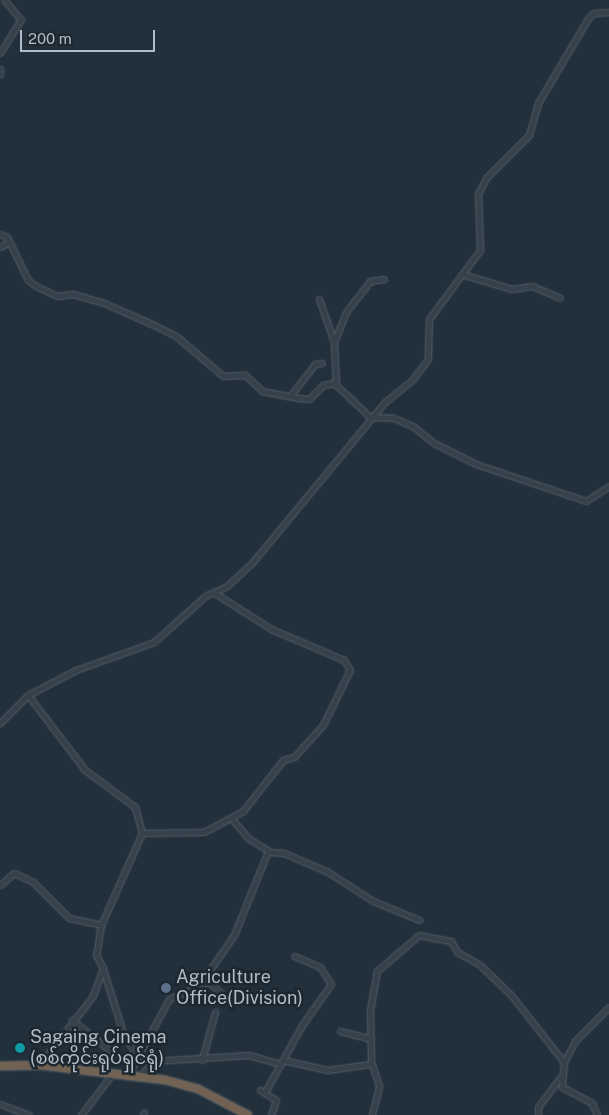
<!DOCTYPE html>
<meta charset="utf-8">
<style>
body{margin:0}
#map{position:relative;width:609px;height:1115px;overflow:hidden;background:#22303b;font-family:"Public Sans","Noto Sans Myanmar",sans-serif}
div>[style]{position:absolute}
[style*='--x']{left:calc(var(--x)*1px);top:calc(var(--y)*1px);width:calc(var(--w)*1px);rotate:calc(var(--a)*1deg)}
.roads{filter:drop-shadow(0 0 1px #545f69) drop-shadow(0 0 1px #545f69)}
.minor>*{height:5px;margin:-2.5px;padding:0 2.5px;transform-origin:2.5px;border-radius:2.5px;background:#36424b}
.highway>*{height:8px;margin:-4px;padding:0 4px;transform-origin:4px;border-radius:4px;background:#716253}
.dots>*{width:14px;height:14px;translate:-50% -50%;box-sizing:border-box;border:2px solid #1c2730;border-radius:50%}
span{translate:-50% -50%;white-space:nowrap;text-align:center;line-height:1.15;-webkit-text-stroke:5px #1c2730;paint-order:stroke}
.poi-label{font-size:18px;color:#b2bcc7}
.left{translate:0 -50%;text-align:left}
.scale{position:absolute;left:20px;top:30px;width:135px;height:22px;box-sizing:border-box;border:2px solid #b2bcc7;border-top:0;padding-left:6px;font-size:15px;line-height:18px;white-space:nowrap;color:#b2bcc7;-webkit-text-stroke:4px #1c2730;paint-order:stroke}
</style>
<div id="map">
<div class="roads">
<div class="minor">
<i style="--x:0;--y:53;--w:39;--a:-58"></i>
<i style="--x:21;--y:20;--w:26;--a:-130"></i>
<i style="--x:0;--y:69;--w:5;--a:90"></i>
<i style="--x:0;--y:234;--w:8;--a:23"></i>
<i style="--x:7;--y:237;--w:48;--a:64"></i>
<i style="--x:28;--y:280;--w:10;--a:37"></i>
<i style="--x:36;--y:286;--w:23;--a:25"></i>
<i style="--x:57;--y:296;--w:16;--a:-7"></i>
<i style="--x:73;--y:294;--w:32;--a:16"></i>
<i style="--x:104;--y:303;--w:55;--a:23.7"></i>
<i style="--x:154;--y:325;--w:25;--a:27"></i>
<i style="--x:176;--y:336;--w:62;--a:40.4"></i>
<i style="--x:223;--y:376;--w:22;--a:-3"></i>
<i style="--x:245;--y:375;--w:23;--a:43"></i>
<i style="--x:262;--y:391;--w:37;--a:11"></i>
<i style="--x:298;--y:398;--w:11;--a:5"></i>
<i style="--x:309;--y:399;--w:20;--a:-45"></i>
<i style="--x:323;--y:385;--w:11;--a:-10"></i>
<i style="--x:334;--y:383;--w:50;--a:43.4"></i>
<i style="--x:370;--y:417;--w:24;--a:2"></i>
<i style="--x:394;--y:418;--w:22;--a:24"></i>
<i style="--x:414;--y:427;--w:26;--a:39"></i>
<i style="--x:434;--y:443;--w:47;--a:26.6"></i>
<i style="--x:476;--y:464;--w:116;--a:18.6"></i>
<i style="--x:586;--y:501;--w:27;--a:-33"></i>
<i style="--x:0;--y:247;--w:10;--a:-29"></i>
<i style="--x:465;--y:275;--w:49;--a:16.6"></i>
<i style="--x:512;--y:289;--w:20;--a:-9"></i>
<i style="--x:532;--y:286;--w:30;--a:23"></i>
<i style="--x:319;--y:299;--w:46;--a:70.8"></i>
<i style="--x:336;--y:385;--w:43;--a:-92.7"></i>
<i style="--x:334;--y:342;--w:32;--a:-68"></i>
<i style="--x:346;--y:312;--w:39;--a:-52"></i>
<i style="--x:370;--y:281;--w:14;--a:-8"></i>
<i style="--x:290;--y:396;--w:41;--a:-52"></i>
<i style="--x:315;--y:364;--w:7;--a:-8"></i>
<i style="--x:28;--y:695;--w:94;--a:52.8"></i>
<i style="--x:85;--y:770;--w:62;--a:36.5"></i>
<i style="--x:135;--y:807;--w:27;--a:75"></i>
<i style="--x:142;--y:833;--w:101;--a:114"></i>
<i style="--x:101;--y:925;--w:30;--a:99"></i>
<i style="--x:96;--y:955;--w:15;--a:62"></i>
<i style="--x:103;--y:968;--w:30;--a:110"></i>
<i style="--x:93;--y:996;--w:88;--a:128"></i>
<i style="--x:0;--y:723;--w:40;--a:-45"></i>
<i style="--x:28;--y:695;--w:54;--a:-27.5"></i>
<i style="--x:76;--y:670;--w:83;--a:-19.7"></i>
<i style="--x:154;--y:642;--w:69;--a:-42"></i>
<i style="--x:205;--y:596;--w:24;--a:-24"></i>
<i style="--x:227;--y:586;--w:33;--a:-43"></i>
<i style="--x:251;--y:564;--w:210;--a:-50.4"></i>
<i style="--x:385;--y:402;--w:36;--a:-39"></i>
<i style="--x:413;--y:379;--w:25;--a:-53"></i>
<i style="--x:428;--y:359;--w:40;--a:-88.6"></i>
<i style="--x:429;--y:319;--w:86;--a:-53.5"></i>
<i style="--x:480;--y:250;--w:56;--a:-92"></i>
<i style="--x:478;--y:194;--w:18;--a:-63"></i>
<i style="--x:486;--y:178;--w:61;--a:-45"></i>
<i style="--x:529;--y:135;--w:33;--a:-74"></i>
<i style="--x:538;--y:103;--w:96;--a:-59.4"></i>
<i style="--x:587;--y:20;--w:9;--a:-49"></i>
<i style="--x:593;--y:13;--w:16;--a:-4"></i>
<i style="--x:232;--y:819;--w:25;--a:50"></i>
<i style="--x:248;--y:838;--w:26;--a:32"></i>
<i style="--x:270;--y:852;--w:14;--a:4"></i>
<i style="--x:284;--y:853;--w:48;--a:23.4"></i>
<i style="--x:328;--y:872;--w:54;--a:32.8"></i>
<i style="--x:373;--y:901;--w:50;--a:22.4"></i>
<i style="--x:142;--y:833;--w:62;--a:-0.9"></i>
<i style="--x:204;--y:832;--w:44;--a:-28.3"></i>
<i style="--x:243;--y:811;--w:65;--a:-51.9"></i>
<i style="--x:283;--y:760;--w:11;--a:-15"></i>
<i style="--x:294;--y:757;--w:43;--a:-47.8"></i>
<i style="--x:323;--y:725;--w:61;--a:-63.9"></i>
<i style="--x:350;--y:670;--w:12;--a:-121"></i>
<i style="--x:344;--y:660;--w:79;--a:-157"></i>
<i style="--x:271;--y:629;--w:67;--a:-147.3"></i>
<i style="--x:0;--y:885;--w:18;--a:-41"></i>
<i style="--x:14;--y:873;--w:21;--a:25"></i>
<i style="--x:33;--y:882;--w:51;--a:45"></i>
<i style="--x:69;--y:918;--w:33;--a:12"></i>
<i style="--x:103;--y:969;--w:73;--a:72.6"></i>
<i style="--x:125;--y:1039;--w:23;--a:52"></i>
<i style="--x:208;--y:982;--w:8;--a:-97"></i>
<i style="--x:207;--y:974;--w:47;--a:-55.3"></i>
<i style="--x:234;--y:935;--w:91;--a:-68"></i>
<i style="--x:72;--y:1020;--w:53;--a:38.8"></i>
<i style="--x:340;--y:1031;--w:32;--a:14"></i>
<i style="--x:202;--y:1060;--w:50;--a:-74.8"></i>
<i style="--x:283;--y:1060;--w:46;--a:12.5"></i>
<i style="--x:328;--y:1070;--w:43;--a:-7.9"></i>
<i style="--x:564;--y:1062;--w:24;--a:-62"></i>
<i style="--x:575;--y:1041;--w:48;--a:-45"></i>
<i style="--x:129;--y:1073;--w:84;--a:-61.6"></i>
<i style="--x:169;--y:999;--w:43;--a:-23.6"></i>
<i style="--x:208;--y:982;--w:17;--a:40"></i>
<i style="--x:141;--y:1076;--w:19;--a:-54"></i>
<i style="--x:152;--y:1061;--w:97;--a:-3.5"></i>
<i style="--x:249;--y:1055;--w:33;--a:16"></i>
<i style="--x:260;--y:1090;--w:19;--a:32"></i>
<i style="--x:276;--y:1100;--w:16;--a:108"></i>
<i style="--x:265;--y:1092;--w:77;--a:-61.1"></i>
<i style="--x:302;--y:1025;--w:50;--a:-54.7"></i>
<i style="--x:331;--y:984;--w:20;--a:-123"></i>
<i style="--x:320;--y:967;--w:28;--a:-157"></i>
<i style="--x:0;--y:1104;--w:31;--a:21"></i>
<i style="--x:81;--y:1115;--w:53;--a:-52.7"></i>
<i style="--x:143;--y:1115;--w:3;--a:-72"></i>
<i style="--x:372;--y:1115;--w:30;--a:-76"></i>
<i style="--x:379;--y:1086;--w:25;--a:-108"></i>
<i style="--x:371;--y:1062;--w:52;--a:-91.1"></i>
<i style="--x:370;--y:1010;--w:40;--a:-80"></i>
<i style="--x:377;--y:971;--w:55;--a:-40.6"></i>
<i style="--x:419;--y:935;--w:33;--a:11"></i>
<i style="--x:451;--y:941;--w:13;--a:61"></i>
<i style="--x:457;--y:952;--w:26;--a:29"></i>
<i style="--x:480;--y:965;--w:43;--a:44.1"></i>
<i style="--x:511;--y:995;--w:85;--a:51.7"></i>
<i style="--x:564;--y:1062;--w:25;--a:95"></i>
<i style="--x:562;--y:1087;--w:34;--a:28"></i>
<i style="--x:592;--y:1103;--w:13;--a:67"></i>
<i style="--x:538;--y:1115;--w:8;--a:-90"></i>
<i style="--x:538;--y:1107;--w:39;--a:-53"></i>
</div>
<div class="highway">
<i style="--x:0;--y:1066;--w:39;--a:-1"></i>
<i style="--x:39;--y:1065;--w:127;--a:6.8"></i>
<i style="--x:165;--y:1080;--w:34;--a:15"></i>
<i style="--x:198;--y:1089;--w:56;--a:27.5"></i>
</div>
</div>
<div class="dots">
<i style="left:166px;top:988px;background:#5c6f8a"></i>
<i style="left:20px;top:1048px;background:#0f9aa8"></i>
</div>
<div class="poi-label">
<span class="left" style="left:176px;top:988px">Agriculture<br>Office(Division)</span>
<span class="left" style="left:30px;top:1048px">Sagaing Cinema<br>(စစ်ကိုင်းရုပ်ရှင်ရုံ)</span>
</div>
<div class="scale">200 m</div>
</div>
